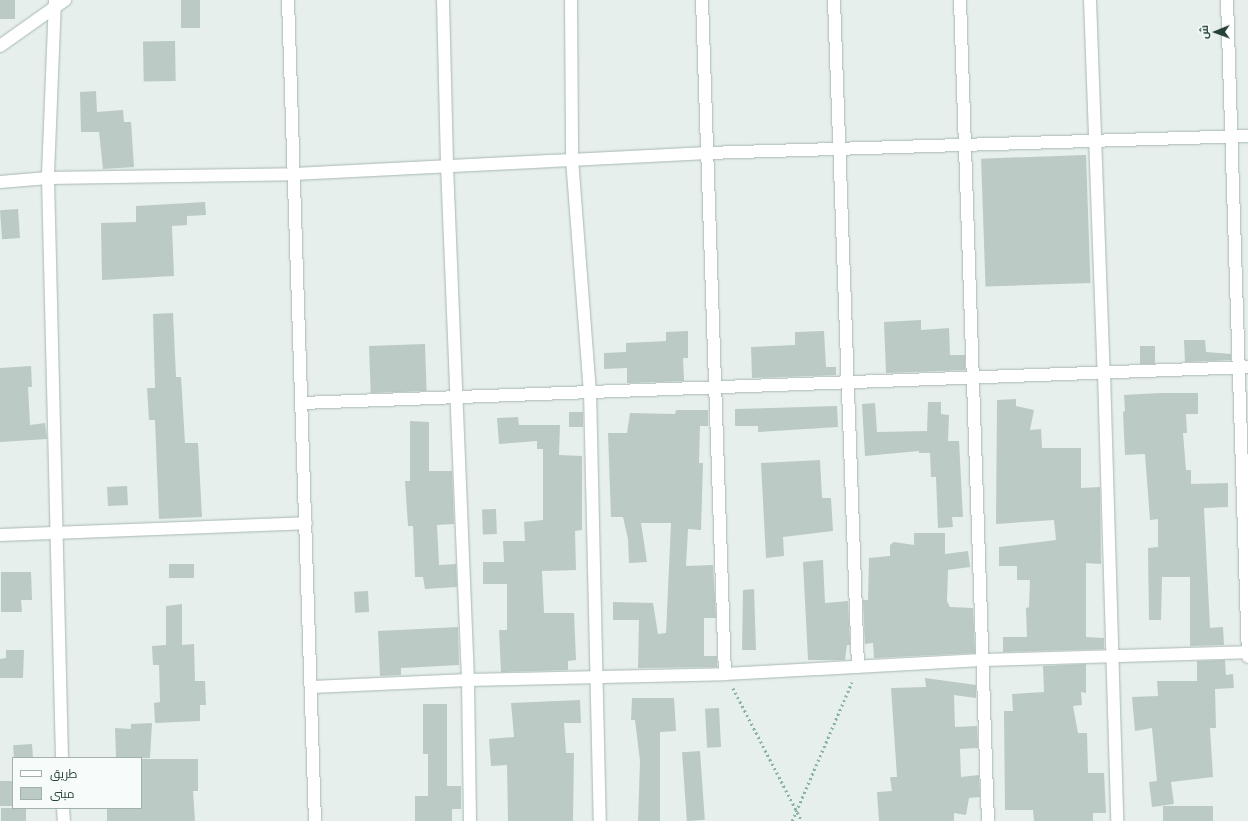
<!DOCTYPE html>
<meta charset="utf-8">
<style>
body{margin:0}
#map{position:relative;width:1248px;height:821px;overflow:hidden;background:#e6efeb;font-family:"Open Sans",Cairo,sans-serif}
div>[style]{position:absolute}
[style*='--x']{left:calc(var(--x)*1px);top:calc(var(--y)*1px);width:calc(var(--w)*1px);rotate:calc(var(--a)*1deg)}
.building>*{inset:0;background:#bbcac4;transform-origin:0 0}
.path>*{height:2.5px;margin-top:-1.25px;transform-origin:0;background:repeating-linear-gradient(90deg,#86b3a5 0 2px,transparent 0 5px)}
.roads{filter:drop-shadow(0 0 1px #a8b8b2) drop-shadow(0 0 1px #a8b8b2)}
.minor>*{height:12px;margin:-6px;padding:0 6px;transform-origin:6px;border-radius:6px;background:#fff}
.tertiary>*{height:12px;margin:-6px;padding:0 6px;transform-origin:6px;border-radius:6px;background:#fff}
span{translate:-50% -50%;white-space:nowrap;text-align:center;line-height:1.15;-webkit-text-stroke:3px #f7fbf9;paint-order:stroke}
.legend{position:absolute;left:12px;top:757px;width:130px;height:52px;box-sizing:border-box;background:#f7fbf9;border:1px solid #a3b1ad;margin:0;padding:5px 7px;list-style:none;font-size:12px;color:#24423a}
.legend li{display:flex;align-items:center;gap:8px;height:20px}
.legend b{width:20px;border:1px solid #a3b1ad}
.north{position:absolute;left:1196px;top:12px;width:40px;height:40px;-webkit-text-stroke:3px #f7fbf9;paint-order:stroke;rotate:269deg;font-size:11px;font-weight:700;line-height:16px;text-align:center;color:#24423a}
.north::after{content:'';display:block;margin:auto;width:14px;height:18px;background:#24423a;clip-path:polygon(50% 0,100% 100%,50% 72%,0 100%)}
</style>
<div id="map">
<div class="building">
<i style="left:0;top:0;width:15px;height:19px"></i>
<i style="left:181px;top:0;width:19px;height:28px"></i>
<i style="left:175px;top:41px;width:40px;height:32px;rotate:89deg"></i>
<i style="clip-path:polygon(96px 91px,97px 112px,123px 110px,124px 122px,131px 122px,134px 167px,103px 169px,99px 132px,81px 132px,80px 92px)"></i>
<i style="left:1086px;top:155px;width:128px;height:105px;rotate:88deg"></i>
<i style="clip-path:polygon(205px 202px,206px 215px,187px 216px,187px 225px,172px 226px,174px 276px,102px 280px,101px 223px,136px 222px,136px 206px)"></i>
<i style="left:18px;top:209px;width:29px;height:18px;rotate:86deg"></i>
<i style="clip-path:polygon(173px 313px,176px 377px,181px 377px,185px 443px,198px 443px,202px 517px,159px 519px,155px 420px,149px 420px,147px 388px,155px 388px,153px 314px)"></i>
<i style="clip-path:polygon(921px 320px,921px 330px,949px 328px,950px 355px,965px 355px,965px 370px,886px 373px,884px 322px)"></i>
<i style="clip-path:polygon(688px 331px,688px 358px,683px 358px,684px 381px,627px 383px,627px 368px,604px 369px,604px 353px,626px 352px,626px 343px,666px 341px,666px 332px)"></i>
<i style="clip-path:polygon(824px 331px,826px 367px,836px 367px,836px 375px,752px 378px,751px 347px,795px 345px,795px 332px)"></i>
<i style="clip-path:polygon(1184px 340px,1205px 340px,1206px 352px,1231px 354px,1231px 360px,1185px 362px)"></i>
<i style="left:425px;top:344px;width:47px;height:56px;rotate:88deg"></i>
<i style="left:1140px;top:346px;width:15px;height:18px"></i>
<i style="clip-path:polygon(31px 366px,32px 387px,28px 387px,30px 425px,45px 423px,47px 439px,0 442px,0 368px)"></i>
<i style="clip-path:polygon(1160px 393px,1198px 393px,1198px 414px,1186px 414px,1187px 433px,1183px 433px,1186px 470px,1191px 470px,1191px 484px,1228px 483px,1228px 507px,1204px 508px,1210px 628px,1223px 627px,1224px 645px,1190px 646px,1190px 577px,1162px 577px,1161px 620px,1149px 620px,1148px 548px,1158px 547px,1158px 519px,1150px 520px,1145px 454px,1125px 455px,1123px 412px,1125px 411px,1124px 395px)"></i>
<i style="clip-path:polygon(1016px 399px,1016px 406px,1034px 410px,1030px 430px,1041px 429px,1042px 448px,1081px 448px,1081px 488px,1100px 487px,1101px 564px,1086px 563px,1086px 637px,1104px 638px,1104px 649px,1003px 652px,1003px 637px,1027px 637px,1026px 608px,1029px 607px,1030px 580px,1017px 580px,1017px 566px,999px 566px,999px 547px,1056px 540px,1054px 520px,996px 524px,997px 400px)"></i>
<i style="clip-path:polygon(928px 402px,941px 402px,941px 414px,949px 415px,948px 441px,959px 441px,963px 517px,952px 517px,953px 527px,938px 528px,936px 477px,931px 477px,930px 453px,919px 453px,919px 451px,865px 456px,862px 404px,875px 403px,877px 432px,927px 431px)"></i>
<i style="clip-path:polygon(837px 406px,838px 427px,758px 432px,758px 426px,735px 426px,735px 409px)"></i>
<i style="clip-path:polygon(676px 410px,708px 410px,708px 426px,700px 426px,699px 463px,703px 463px,701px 530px,688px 529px,686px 566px,713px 565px,716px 618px,704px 618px,704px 656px,717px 656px,717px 667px,638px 668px,639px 620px,613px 620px,613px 602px,653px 603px,658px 634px,666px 633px,671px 523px,641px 523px,647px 562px,629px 563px,628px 539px,623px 517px,611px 517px,608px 433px,627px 433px,630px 413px,675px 414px)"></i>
<i style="left:569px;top:412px;width:14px;height:15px"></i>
<i style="clip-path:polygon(518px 417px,519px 425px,560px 425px,559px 455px,582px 456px,582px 530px,575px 531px,576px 570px,542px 571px,544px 613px,574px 613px,576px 660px,568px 661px,568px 670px,501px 672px,499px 630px,507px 630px,507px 584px,483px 584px,483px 562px,504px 562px,503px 541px,525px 541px,524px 522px,543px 520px,543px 449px,537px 449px,537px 441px,499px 444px,497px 418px)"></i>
<i style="clip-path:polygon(410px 421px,429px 422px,429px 471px,452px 471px,454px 524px,437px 525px,439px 565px,456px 564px,457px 587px,425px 589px,423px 577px,415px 577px,413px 526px,408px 526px,405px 481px,410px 481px)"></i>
<i style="clip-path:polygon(820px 460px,822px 498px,831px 498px,833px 531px,783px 537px,784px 556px,766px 558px,761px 463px)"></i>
<i style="left:127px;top:486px;width:19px;height:20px;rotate:87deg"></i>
<i style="left:496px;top:509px;width:25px;height:14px;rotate:88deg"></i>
<i style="clip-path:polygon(914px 533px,945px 533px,945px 554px,968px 551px,970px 567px,948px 570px,947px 601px,950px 607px,973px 608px,975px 653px,874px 658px,873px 643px,865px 644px,863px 600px,868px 600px,869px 558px,890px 556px,890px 545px,894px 542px,914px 545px)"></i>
<i style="clip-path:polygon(823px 560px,825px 603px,848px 601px,850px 645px,847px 645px,845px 660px,808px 660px,803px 562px)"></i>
<i style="left:169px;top:564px;width:25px;height:14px"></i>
<i style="clip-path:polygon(1px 572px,31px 572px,32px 600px,21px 600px,22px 612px,1px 612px)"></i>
<i style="clip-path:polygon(754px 589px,756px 650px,742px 650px,743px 590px)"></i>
<i style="left:368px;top:591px;width:21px;height:14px;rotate:87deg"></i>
<i style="clip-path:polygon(182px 604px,182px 645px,194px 644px,195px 681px,205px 681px,206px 705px,200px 705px,200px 721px,155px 723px,154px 703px,160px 702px,159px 665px,153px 665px,152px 646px,166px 645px,166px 606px)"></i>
<i style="clip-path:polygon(458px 627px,459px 665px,401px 668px,401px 675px,380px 676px,378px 631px)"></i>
<i style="clip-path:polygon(6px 650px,24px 650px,23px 678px,0 678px,0 659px,6px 658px)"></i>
<i style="clip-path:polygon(1225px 660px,1226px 675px,1233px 674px,1234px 688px,1215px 689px,1216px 728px,1210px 728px,1213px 777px,1171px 782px,1174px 804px,1152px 807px,1149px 782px,1157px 781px,1152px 728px,1135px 731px,1132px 697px,1158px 696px,1157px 681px,1197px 681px,1197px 661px)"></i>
<i style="clip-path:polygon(1086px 664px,1086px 693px,1081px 692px,1082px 705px,1073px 706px,1078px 733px,1087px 733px,1088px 773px,1104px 773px,1106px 813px,1093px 813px,1093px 821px,1034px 821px,1033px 810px,1005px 810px,1004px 711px,1013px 711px,1012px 694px,1044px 692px,1043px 666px)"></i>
<i style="clip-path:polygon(925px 678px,976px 685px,976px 698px,954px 695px,955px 727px,977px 726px,978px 748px,960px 749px,961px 777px,979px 775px,980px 797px,969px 798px,966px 815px,954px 813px,954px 821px,879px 821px,877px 792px,892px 791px,890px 777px,897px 777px,891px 688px,926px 687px)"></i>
<i style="clip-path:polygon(632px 698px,674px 698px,676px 731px,660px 732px,660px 821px,638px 821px,640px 761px,635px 720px,631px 720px)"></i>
<i style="clip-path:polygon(580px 700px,581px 723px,564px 723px,566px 753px,574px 753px,573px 821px,508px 821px,507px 765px,491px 766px,489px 739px,514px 737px,511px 703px)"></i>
<i style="clip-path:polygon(423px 704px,447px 704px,447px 786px,461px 786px,461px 809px,452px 809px,452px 821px,415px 821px,415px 796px,428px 796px,428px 754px,423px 754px)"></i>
<i style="left:719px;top:708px;width:39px;height:14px;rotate:87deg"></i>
<i style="clip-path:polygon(152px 723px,150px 758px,116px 758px,115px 728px,131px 729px,131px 724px)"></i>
<i style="left:32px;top:744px;width:14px;height:19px;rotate:86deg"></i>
<i style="left:700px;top:751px;width:69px;height:18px;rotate:86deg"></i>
<i style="clip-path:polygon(141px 759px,198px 759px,198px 791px,193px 791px,195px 821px,107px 821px,107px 808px,141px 808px)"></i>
<i style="left:0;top:781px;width:13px;height:25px"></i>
<i style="left:1213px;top:806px;width:15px;height:50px;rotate:90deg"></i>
<i style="left:1px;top:808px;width:25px;height:13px"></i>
</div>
<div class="path">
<i style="--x:733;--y:688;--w:150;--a:62.6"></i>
<i style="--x:792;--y:821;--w:151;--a:-66.7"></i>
</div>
<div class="roads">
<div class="minor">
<i style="--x:55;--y:0;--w:178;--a:92.3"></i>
<i style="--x:48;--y:178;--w:580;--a:88.62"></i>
<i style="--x:443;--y:0;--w:166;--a:88.6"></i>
<i style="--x:447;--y:166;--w:514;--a:87.66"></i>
<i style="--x:468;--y:680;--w:141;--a:89.2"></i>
<i style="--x:571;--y:0;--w:159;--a:89.6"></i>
<i style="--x:572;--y:159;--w:233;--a:85.6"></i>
<i style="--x:590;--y:391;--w:430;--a:88.7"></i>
<i style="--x:702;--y:0;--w:674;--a:88.05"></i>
<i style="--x:834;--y:0;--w:667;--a:87.94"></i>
<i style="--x:960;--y:0;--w:821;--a:88.05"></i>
<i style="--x:1090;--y:0;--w:373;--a:87.9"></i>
<i style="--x:1104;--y:373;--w:448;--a:88.3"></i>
<i style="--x:1227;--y:0;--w:657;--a:88.17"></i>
<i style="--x:0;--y:46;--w:80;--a:-35.3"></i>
<i style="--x:0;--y:182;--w:48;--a:-4.8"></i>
<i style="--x:48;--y:178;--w:246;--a:-0.9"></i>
<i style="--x:294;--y:174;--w:414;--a:-2.9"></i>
<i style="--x:707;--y:153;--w:541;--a:-1.8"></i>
<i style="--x:302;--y:403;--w:947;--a:-2.18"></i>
<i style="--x:0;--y:535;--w:306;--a:-2.2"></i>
<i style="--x:312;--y:687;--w:156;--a:-2.6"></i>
<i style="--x:468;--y:680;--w:257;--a:-1.3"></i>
<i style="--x:725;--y:674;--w:257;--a:-3.1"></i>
<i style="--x:982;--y:660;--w:266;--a:-1.7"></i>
<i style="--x:63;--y:808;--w:13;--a:86"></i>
</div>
<div class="tertiary">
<i style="--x:288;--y:0;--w:821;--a:88.12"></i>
</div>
</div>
<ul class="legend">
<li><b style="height:5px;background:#fff"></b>طريق</li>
<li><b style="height:11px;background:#bbcac4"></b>مبنى</li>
</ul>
<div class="north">ش</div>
</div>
